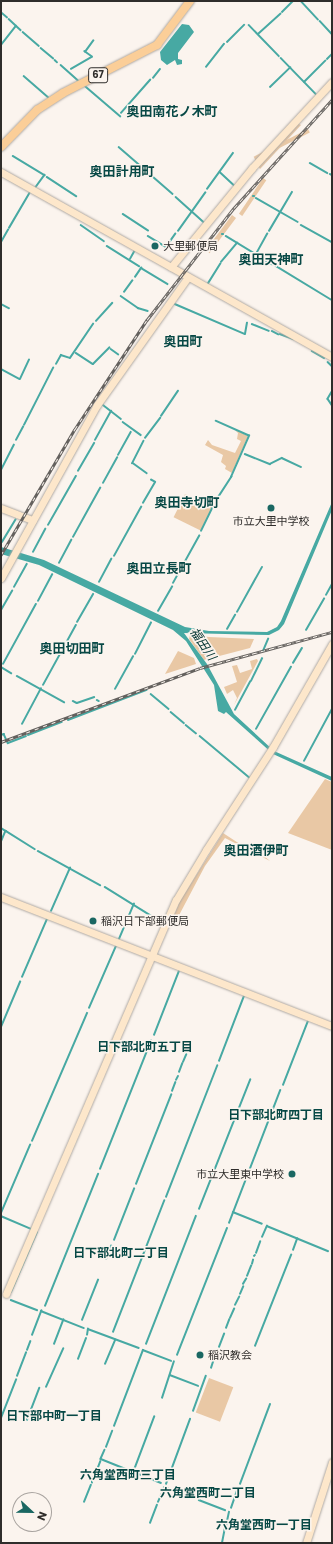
<!DOCTYPE html>
<meta charset="utf-8">
<style>
body{margin:0}
#map{position:relative;width:333px;height:1544px;overflow:hidden;background:#fbf4ee;font-family:Poppins,"Noto Sans JP",sans-serif}
div>[style]{position:absolute}
[style*='--x']{left:calc(var(--x)*1px);top:calc(var(--y)*1px);width:calc(var(--w)*1px);rotate:calc(var(--a)*1deg)}
.green>*{inset:0;background:#e9c8a5;transform-origin:0 0}
.water>*{inset:0;background:#47a9a3}
.stream>*{height:1.5px;margin:-0.75px;padding:0 0.75px;transform-origin:0.75px;border-radius:0.75px;background:#47a9a3}
.roads{filter:drop-shadow(0 0 1px #b0aaa4) drop-shadow(0 0 1px #b0aaa4)}
.secondary>*{height:7px;margin:-3.5px;padding:0 3.5px;transform-origin:3.5px;border-radius:3.5px;background:#fde7cb}
.primary>*{height:8px;margin:-4px;padding:0 4px;transform-origin:4px;border-radius:4px;background:#fbce98}
.rail>*{height:3px;margin-top:-1.5px;transform-origin:0;background:repeating-linear-gradient(90deg,#fbf4ee 0 4.5px,#64615e 0 9px);box-sizing:border-box;border-block:1px solid #64615e}
.dots>*{width:11px;height:11px;translate:-50% -50%;box-sizing:border-box;border:2px solid #fbf4ee;border-radius:50%}
span{translate:-50% -50%;white-space:nowrap;text-align:center;line-height:1.15;-webkit-text-stroke:3px #fbf4ee;paint-order:stroke}
.shield-label span{padding:1px 3px;background:#fbf4ee;border:1px solid;border-radius:3px;-webkit-text-stroke-width:0}
.shield-label{font-size:10px;color:#2f2d2b;font-weight:700}
.poi-label{font-size:11px;color:#2f2d2b}
.left{translate:0 -50%;text-align:left}
.right{translate:-100% -50%;text-align:right}
.water-label{font-size:12px;color:#01322f;font-style:italic}
.neighbourhood-label{font-size:12px;color:#074845;font-weight:700}
.quarter-label{font-size:13px;color:#074845;font-weight:700}
.frame{position:absolute;inset:0;border:2px solid #2f2d2b;pointer-events:none}
.north{position:absolute;left:12px;top:1492px;width:40px;height:40px;box-sizing:border-box;background:#fbf4ee;border:1px solid #a9a4a0;border-radius:50%;rotate:112deg;font-size:11px;font-weight:700;line-height:16px;text-align:center;color:#2f2d2b}
.north::after{content:'';display:block;margin:auto;width:14px;height:18px;background:#1a6762;clip-path:polygon(50% 0,100% 100%,50% 72%,0 100%)}
</style>
<div id="map">
<div class="green">
<i style="clip-path:polygon(297px 123px,301px 125px,260px 169px,258px 166px)"></i>
<i style="left:308px;top:129px;width:4px;height:61px;rotate:63deg"></i>
<i style="left:263px;top:178px;width:4px;height:43px;rotate:34deg"></i>
<i style="left:232px;top:215px;width:5px;height:44px;rotate:37deg"></i>
<i style="clip-path:polygon(235px 430px,248px 436px,232px 473px,225px 469px,226px 466px,221px 462px,223px 455px,205px 445px,208px 440px,212px 445px,235px 453px,241px 441px,237px 439px,238px 433px)"></i>
<i style="left:185px;top:494px;width:30px;height:26px;rotate:26deg"></i>
<i style="clip-path:polygon(190px 635px,209px 637px,254px 639px,250px 648px,204px 660px,189px 639px)"></i>
<i style="clip-path:polygon(178px 651px,194px 658px,196px 664px,165px 674px)"></i>
<i style="clip-path:polygon(257px 659px,258px 661px,234px 705px,237px 698px,233px 690px,227px 694px,224px 687px,237px 682px,232px 666px,237px 665px,240px 673px,252px 669px,250px 661px)"></i>
<i style="clip-path:polygon(325px 779px,332px 782px,332px 850px,288px 833px)"></i>
<i style="clip-path:polygon(223px 833px,246px 848px,252px 846px,270px 861px,225px 838px,205px 866px,176px 921px,172px 920px,180px 901px)"></i>
<i style="left:209px;top:1378px;width:26px;height:37px;rotate:21deg"></i>
</div>
<div class="water">
<i style="clip-path:polygon(182px 24px,189px 25px,194px 32px,178px 53px,178px 59px,182px 60px,182px 64px,177px 65px,175px 60px,167px 65px,161px 60px,160px 52px)"></i>
<i style="clip-path:polygon(332px 502px,332px 510px,284px 624px,279px 630px,269px 635px,184px 633px,207px 664px,234px 714px,274px 751px,332px 777px,332px 781px,273px 754px,226px 712px,224px 714px,218px 711px,214px 685px,186px 641px,173px 630px,39px 565px,1px 554px,1px 547px,44px 560px,185px 627px,209px 631px,267px 632px,277px 627px,281px 621px)"></i>
</div>
<div class="stream">
<i style="--x:301;--y:1;--w:25;--a:47"></i>
<i style="--x:1;--y:12;--w:8;--a:40"></i>
<i style="--x:282;--y:12;--w:16;--a:-45"></i>
<i style="--x:9;--y:19;--w:16;--a:43"></i>
<i style="--x:320;--y:21;--w:18;--a:47"></i>
<i style="--x:249;--y:25;--w:43;--a:45.9"></i>
<i style="--x:23;--y:32;--w:21;--a:41"></i>
<i style="--x:258;--y:34;--w:30;--a:-42"></i>
<i style="--x:227;--y:42;--w:24;--a:-45"></i>
<i style="--x:1;--y:45;--w:24;--a:-52"></i>
<i style="--x:41;--y:48;--w:16;--a:40"></i>
<i style="--x:281;--y:58;--w:50;--a:45.8"></i>
<i style="--x:327;--y:59;--w:7;--a:-45"></i>
<i style="--x:55;--y:60;--w:3;--a:45"></i>
<i style="--x:61;--y:65;--w:24;--a:42"></i>
<i style="--x:206;--y:67;--w:29;--a:-52"></i>
<i style="--x:71;--y:69;--w:24;--a:-30"></i>
<i style="--x:92;--y:57;--w:9;--a:-144"></i>
<i style="--x:85;--y:52;--w:14;--a:-54"></i>
<i style="--x:24;--y:76;--w:33;--a:41"></i>
<i style="--x:153;--y:78;--w:11;--a:-52"></i>
<i style="--x:304;--y:82;--w:30;--a:-45"></i>
<i style="--x:84;--y:85;--w:48;--a:40.7"></i>
<i style="--x:270;--y:87;--w:28;--a:-44"></i>
<i style="--x:121;--y:113;--w:44;--a:-48.7"></i>
<i style="--x:119;--y:147;--w:37;--a:41"></i>
<i style="--x:13;--y:156;--w:37;--a:31"></i>
<i style="--x:45;--y:175;--w:17;--a:126"></i>
<i style="--x:310;--y:163;--w:20;--a:30"></i>
<i style="--x:220;--y:172;--w:19;--a:43"></i>
<i style="--x:150;--y:174;--w:30;--a:41"></i>
<i style="--x:330;--y:174;--w:2;--a:27"></i>
<i style="--x:47;--y:177;--w:35;--a:33"></i>
<i style="--x:207;--y:189;--w:44;--a:-54.2"></i>
<i style="--x:253;--y:196;--w:1;--a:0"></i>
<i style="--x:176;--y:197;--w:38;--a:42"></i>
<i style="--x:256;--y:198;--w:48;--a:29.7"></i>
<i style="--x:123;--y:214;--w:30;--a:33"></i>
<i style="--x:81;--y:225;--w:28;--a:35"></i>
<i style="--x:301;--y:225;--w:35;--a:29"></i>
<i style="--x:9;--y:228;--w:42;--a:-59.7"></i>
<i style="--x:178;--y:231;--w:47;--a:-54.6"></i>
<i style="--x:269;--y:231;--w:45;--a:-59.5"></i>
<i style="--x:222;--y:234;--w:1;--a:0"></i>
<i style="--x:148;--y:236;--w:21;--a:31"></i>
<i style="--x:166;--y:247;--w:16;--a:-55"></i>
<i style="--x:226;--y:236;--w:54;--a:31.3"></i>
<i style="--x:1;--y:242;--w:14;--a:-60"></i>
<i style="--x:107;--y:246;--w:38;--a:32"></i>
<i style="--x:256;--y:254;--w:23;--a:-61"></i>
<i style="--x:130;--y:259;--w:10;--a:-61"></i>
<i style="--x:221;--y:262;--w:25;--a:-50"></i>
<i style="--x:276;--y:266;--w:66;--a:31.3"></i>
<i style="--x:135;--y:277;--w:11;--a:-56"></i>
<i style="--x:141;--y:268;--w:31;--a:31"></i>
<i style="--x:207;--y:285;--w:25;--a:-58"></i>
<i style="--x:124;--y:292;--w:14;--a:-54"></i>
<i style="--x:121;--y:296;--w:21;--a:35"></i>
<i style="--x:138;--y:308;--w:10;--a:17"></i>
<i style="--x:1;--y:304;--w:9;--a:27"></i>
<i style="--x:175;--y:304;--w:76;--a:23.2"></i>
<i style="--x:245;--y:334;--w:11;--a:-80"></i>
<i style="--x:96;--y:321;--w:24;--a:-48"></i>
<i style="--x:252;--y:324;--w:18;--a:22"></i>
<i style="--x:272;--y:331;--w:7;--a:27"></i>
<i style="--x:280;--y:334;--w:14;--a:21"></i>
<i style="--x:111;--y:349;--w:9;--a:36"></i>
<i style="--x:312;--y:351;--w:14;--a:30"></i>
<i style="--x:76;--y:353;--w:20;--a:33"></i>
<i style="--x:93;--y:364;--w:23;--a:-45"></i>
<i style="--x:328;--y:362;--w:6;--a:45"></i>
<i style="--x:56;--y:364;--w:10;--a:-61"></i>
<i style="--x:61;--y:355;--w:9;--a:18"></i>
<i style="--x:70;--y:358;--w:41;--a:-55.9"></i>
<i style="--x:1;--y:369;--w:21;--a:28"></i>
<i style="--x:20;--y:379;--w:21;--a:-65"></i>
<i style="--x:332;--y:392;--w:8;--a:120"></i>
<i style="--x:328;--y:399;--w:7;--a:56"></i>
<i style="--x:102;--y:404;--w:24;--a:38"></i>
<i style="--x:161;--y:416;--w:30;--a:-56"></i>
<i style="--x:123;--y:422;--w:22;--a:36"></i>
<i style="--x:24;--y:425;--w:64;--a:-63"></i>
<i style="--x:145;--y:438;--w:25;--a:-53"></i>
<i style="--x:16;--y:440;--w:15;--a:-62"></i>
<i style="--x:95;--y:440;--w:33;--a:-61"></i>
<i style="--x:144;--y:441;--w:25;--a:117"></i>
<i style="--x:133;--y:463;--w:17;--a:36"></i>
<i style="--x:245;--y:454;--w:27;--a:22"></i>
<i style="--x:270;--y:464;--w:13;--a:-27"></i>
<i style="--x:282;--y:458;--w:21;--a:25"></i>
<i style="--x:118;--y:455;--w:26;--a:-61"></i>
<i style="--x:1;--y:470;--w:28;--a:-63"></i>
<i style="--x:78;--y:471;--w:32;--a:-60"></i>
<i style="--x:103;--y:483;--w:29;--a:-61"></i>
<i style="--x:215;--y:502;--w:30;--a:-57"></i>
<i style="--x:231;--y:477;--w:45;--a:-66.3"></i>
<i style="--x:249;--y:436;--w:36;--a:-156"></i>
<i style="--x:143;--y:503;--w:24;--a:-60"></i>
<i style="--x:155;--y:482;--w:4;--a:-153"></i>
<i style="--x:48;--y:525;--w:56;--a:-60.3"></i>
<i style="--x:201;--y:531;--w:28;--a:-64"></i>
<i style="--x:73;--y:537;--w:56;--a:-61.1"></i>
<i style="--x:2;--y:542;--w:26;--a:-59"></i>
<i style="--x:33;--y:552;--w:26;--a:-62"></i>
<i style="--x:114;--y:556;--w:56;--a:-61.1"></i>
<i style="--x:59;--y:563;--w:26;--a:-62"></i>
<i style="--x:99;--y:582;--w:26;--a:-62"></i>
<i style="--x:173;--y:583;--w:54;--a:-61"></i>
<i style="--x:14;--y:587;--w:26;--a:-61"></i>
<i style="--x:326;--y:595;--w:13;--a:-61"></i>
<i style="--x:38;--y:601;--w:30;--a:-62"></i>
<i style="--x:1;--y:610;--w:22;--a:-60"></i>
<i style="--x:158;--y:611;--w:28;--a:-60"></i>
<i style="--x:237;--y:612;--w:51;--a:-60.9"></i>
<i style="--x:77;--y:622;--w:32;--a:-60"></i>
<i style="--x:227;--y:629;--w:16;--a:-60"></i>
<i style="--x:306;--y:630;--w:36;--a:-60"></i>
<i style="--x:263;--y:651;--w:13;--a:-67"></i>
<i style="--x:135;--y:654;--w:35;--a:-63"></i>
<i style="--x:293;--y:663;--w:17;--a:-59"></i>
<i style="--x:3;--y:664;--w:68;--a:-61.2"></i>
<i style="--x:1;--y:667;--w:12;--a:31"></i>
<i style="--x:17;--y:676;--w:54;--a:29"></i>
<i style="--x:251;--y:681;--w:25;--a:-64"></i>
<i style="--x:43;--y:685;--w:68;--a:-61.2"></i>
<i style="--x:115;--y:689;--w:37;--a:-61"></i>
<i style="--x:151;--y:694;--w:23;--a:40"></i>
<i style="--x:97;--y:700;--w:2;--a:27"></i>
<i style="--x:73;--y:701;--w:4;--a:27"></i>
<i style="--x:77;--y:703;--w:18;--a:-19"></i>
<i style="--x:235;--y:710;--w:32;--a:-62"></i>
<i style="--x:171;--y:712;--w:17;--a:40"></i>
<i style="--x:68;--y:720;--w:84;--a:-21"></i>
<i style="--x:22;--y:724;--w:40;--a:-62"></i>
<i style="--x:186;--y:725;--w:13;--a:39"></i>
<i style="--x:256;--y:729;--w:71;--a:-60.6"></i>
<i style="--x:1;--y:735;--w:3;--a:-18"></i>
<i style="--x:4;--y:734;--w:10;--a:66"></i>
<i style="--x:8;--y:743;--w:19;--a:-21"></i>
<i style="--x:28;--y:735;--w:36;--a:-21"></i>
<i style="--x:200;--y:736;--w:65;--a:40"></i>
<i style="--x:304;--y:761;--w:59;--a:-61.7"></i>
<i style="--x:1;--y:828;--w:6;--a:31"></i>
<i style="--x:6;--y:831;--w:13;--a:113"></i>
<i style="--x:6;--y:831;--w:34;--a:32"></i>
<i style="--x:38;--y:851;--w:71;--a:28.7"></i>
<i style="--x:105;--y:887;--w:68;--a:31.8"></i>
<i style="--x:51;--y:911;--w:47;--a:-66.2"></i>
<i style="--x:119;--y:939;--w:38;--a:-67"></i>
<i style="--x:22;--y:977;--w:63;--a:-66.7"></i>
<i style="--x:89;--y:1008;--w:68;--a:-66.5"></i>
<i style="--x:1;--y:1027;--w:49;--a:-67.1"></i>
<i style="--x:154;--y:1035;--w:69;--a:-68.7"></i>
<i style="--x:219;--y:1061;--w:70;--a:-69"></i>
<i style="--x:183;--y:1062;--w:8;--a:-67"></i>
<i style="--x:179;--y:1072;--w:9;--a:-69"></i>
<i style="--x:176;--y:1080;--w:4;--a:-63"></i>
<i style="--x:283;--y:1085;--w:69;--a:-68.7"></i>
<i style="--x:172;--y:1091;--w:9;--a:-69"></i>
<i style="--x:32;--y:1141;--w:139;--a:-66.7"></i>
<i style="--x:100;--y:1169;--w:138;--a:-68.3"></i>
<i style="--x:136;--y:1184;--w:96;--a:-68.5"></i>
<i style="--x:166;--y:1197;--w:141;--a:-68.7"></i>
<i style="--x:199;--y:1209;--w:139;--a:-68.4"></i>
<i style="--x:233;--y:1212;--w:31;--a:22"></i>
<i style="--x:1;--y:1213;--w:74;--a:-66.9"></i>
<i style="--x:1;--y:1216;--w:33;--a:23"></i>
<i style="--x:229;--y:1223;--w:142;--a:-68.9"></i>
<i style="--x:262;--y:1237;--w:12;--a:-66"></i>
<i style="--x:267;--y:1226;--w:66;--a:22.3"></i>
<i style="--x:114;--y:1240;--w:55;--a:-68.6"></i>
<i style="--x:293;--y:1250;--w:12;--a:-70"></i>
<i style="--x:256;--y:1253;--w:12;--a:-70"></i>
<i style="--x:254;--y:1256;--w:1;--a:-45"></i>
<i style="--x:106;--y:1259;--w:14;--a:-69"></i>
<i style="--x:252;--y:1264;--w:4;--a:-76"></i>
<i style="--x:247;--y:1276;--w:11;--a:-68"></i>
<i style="--x:243;--y:1284;--w:6;--a:-59"></i>
<i style="--x:11;--y:1292;--w:65;--a:-66.6"></i>
<i style="--x:240;--y:1294;--w:8;--a:-67"></i>
<i style="--x:11;--y:1300;--w:28;--a:21"></i>
<i style="--x:235;--y:1305;--w:9;--a:-63"></i>
<i style="--x:45;--y:1306;--w:142;--a:-68.1"></i>
<i style="--x:230;--y:1318;--w:10;--a:-66"></i>
<i style="--x:82;--y:1320;--w:43;--a:-68.2"></i>
<i style="--x:226;--y:1328;--w:9;--a:-69"></i>
<i style="--x:88;--y:1329;--w:54;--a:20.4"></i>
<i style="--x:113;--y:1332;--w:141;--a:-68.7"></i>
<i style="--x:32;--y:1335;--w:26;--a:-69"></i>
<i style="--x:41;--y:1311;--w:46;--a:21.6"></i>
<i style="--x:87;--y:1335;--w:6;--a:-81"></i>
<i style="--x:54;--y:1344;--w:26;--a:-69"></i>
<i style="--x:146;--y:1344;--w:137;--a:-68.7"></i>
<i style="--x:255;--y:1346;--w:98;--a:-68.4"></i>
<i style="--x:219;--y:1347;--w:14;--a:-69"></i>
<i style="--x:27;--y:1350;--w:9;--a:-69"></i>
<i style="--x:177;--y:1355;--w:136;--a:-68.5"></i>
<i style="--x:78;--y:1359;--w:22;--a:-69"></i>
<i style="--x:105;--y:1364;--w:26;--a:-67"></i>
<i style="--x:211;--y:1368;--w:13;--a:-72"></i>
<i style="--x:170;--y:1375;--w:30;--a:21"></i>
<i style="--x:17;--y:1376;--w:25;--a:-69"></i>
<i style="--x:46;--y:1387;--w:42;--a:-65.9"></i>
<i style="--x:162;--y:1398;--w:38;--a:-72"></i>
<i style="--x:193;--y:1411;--w:37;--a:-70"></i>
<i style="--x:1;--y:1418;--w:41;--a:-68.5"></i>
<i style="--x:27;--y:1420;--w:34;--a:-69"></i>
<i style="--x:114;--y:1426;--w:81;--a:-69.1"></i>
<i style="--x:143;--y:1350;--w:30;--a:21"></i>
<i style="--x:106;--y:1447;--w:17;--a:-69"></i>
<i style="--x:105;--y:1450;--w:10;--a:114"></i>
<i style="--x:101;--y:1459;--w:29;--a:22"></i>
<i style="--x:97;--y:1470;--w:9;--a:-69"></i>
<i style="--x:134;--y:1470;--w:57;--a:-69.3"></i>
<i style="--x:134;--y:1472;--w:29;--a:22"></i>
<i style="--x:93;--y:1479;--w:3;--a:-72"></i>
<i style="--x:92;--y:1483;--w:2;--a:-90"></i>
<i style="--x:166;--y:1484;--w:69;--a:-69.7"></i>
<i style="--x:240;--y:1484;--w:85;--a:-69.4"></i>
<i style="--x:164;--y:1487;--w:29;--a:20"></i>
<i style="--x:199;--y:1500;--w:28;--a:21"></i>
<i style="--x:84;--y:1502;--w:18;--a:-68"></i>
<i style="--x:158;--y:1502;--w:8;--a:-67"></i>
<i style="--x:231;--y:1508;--w:21;--a:-71"></i>
<i style="--x:150;--y:1523;--w:19;--a:-69"></i>
<i style="--x:226;--y:1526;--w:14;--a:-78"></i>
<i style="--x:222;--y:1543;--w:15;--a:-79"></i>
</div>
<div class="roads">
<div class="secondary">
<i style="--x:1;--y:172;--w:379;--a:29.2"></i>
<i style="--x:171;--y:267;--w:128;--a:-50.7"></i>
<i style="--x:252;--y:168;--w:117;--a:-47.1"></i>
<i style="--x:1;--y:508;--w:34;--a:21"></i>
<i style="--x:1;--y:578;--w:198;--a:-61"></i>
<i style="--x:97;--y:405;--w:157;--a:-54.6"></i>
<i style="--x:1;--y:897;--w:355;--a:21.3"></i>
<i style="--x:6;--y:1294;--w:429;--a:-66.7"></i>
<i style="--x:176;--y:900;--w:58;--a:-59"></i>
<i style="--x:206;--y:850;--w:123;--a:-57"></i>
<i style="--x:273;--y:747;--w:119;--a:-60.2"></i>
<i style="--x:306;--y:1543;--w:85;--a:-72.2"></i>
</div>
<div class="primary">
<i style="--x:1;--y:147;--w:52;--a:-45.8"></i>
<i style="--x:37;--y:110;--w:31;--a:-33"></i>
<i style="--x:63;--y:93;--w:106;--a:-27.1"></i>
<i style="--x:157;--y:45;--w:55;--a:-53.1"></i>
</div>
</div>
<div class="rail">
<i style="--x:1;--y:555;--w:146;--a:-59.6"></i>
<i style="--x:75;--y:429;--w:131;--a:-56.6"></i>
<i style="--x:147;--y:320;--w:142;--a:-52.2"></i>
<i style="--x:234;--y:208;--w:146;--a:-47.8"></i>
<i style="--x:1;--y:742;--w:212;--a:-20.4"></i>
<i style="--x:200;--y:668;--w:137;--a:-15.3"></i>
</div>
<div class="dots">
<i style="left:155px;top:246px;background:#1a6762"></i>
<i style="left:271px;top:508px;background:#1a6762"></i>
<i style="left:93px;top:921px;background:#1a6762"></i>
<i style="left:292px;top:1174px;background:#1a6762"></i>
<i style="left:200px;top:1355px;background:#1a6762"></i>
</div>
<div class="shield-label">
<span style="left:98px;top:75px">67</span>
</div>
<div class="poi-label">
<span class="left" style="left:163px;top:246px">大里郵便局</span>
<span style="left:271px;top:521px">市立大里中学校</span>
<span class="left" style="left:101px;top:921px">稲沢日下部郵便局</span>
<span class="right" style="left:284px;top:1174px">市立大里東中学校</span>
<span class="left" style="left:208px;top:1355px">稲沢教会</span>
</div>
<div class="water-label">
<span style="left:203px;top:644px;rotate:56deg">福田川</span>
</div>
<div class="neighbourhood-label">
<span style="left:145px;top:1047px">日下部北町五丁目</span>
<span style="left:276px;top:1115px">日下部北町四丁目</span>
<span style="left:121px;top:1253px">日下部北町二丁目</span>
<span style="left:54px;top:1416px">日下部中町一丁目</span>
<span style="left:128px;top:1475px">六角堂西町三丁目</span>
<span style="left:208px;top:1493px">六角堂西町二丁目</span>
<span style="left:264px;top:1525px">六角堂西町一丁目</span>
</div>
<div class="quarter-label">
<span style="left:172px;top:112px">奥田南花ノ木町</span>
<span style="left:122px;top:172px">奥田計用町</span>
<span style="left:271px;top:260px">奥田天神町</span>
<span style="left:183px;top:342px">奥田町</span>
<span style="left:187px;top:503px">奥田寺切町</span>
<span style="left:159px;top:569px">奥田立長町</span>
<span style="left:72px;top:649px">奥田切田町</span>
<span style="left:256px;top:851px">奥田酒伊町</span>
</div>
<div class="frame"></div>
<div class="north">N</div>
</div>
